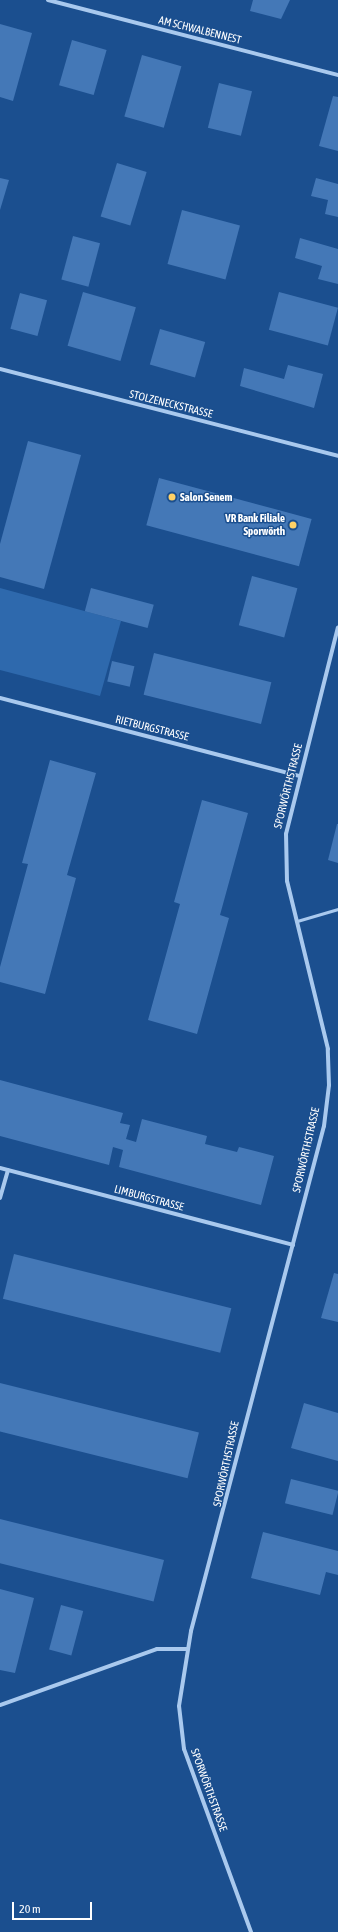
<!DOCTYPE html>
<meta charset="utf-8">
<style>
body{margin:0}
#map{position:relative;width:338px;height:1932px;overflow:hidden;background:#1b4f8f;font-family:"Asap Condensed",sans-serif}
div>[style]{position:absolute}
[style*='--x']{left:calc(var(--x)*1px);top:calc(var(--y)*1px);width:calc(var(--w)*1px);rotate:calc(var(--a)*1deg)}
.green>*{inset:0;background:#2e69ad}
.building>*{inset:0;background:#4478b7;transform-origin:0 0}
.lane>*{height:3px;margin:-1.5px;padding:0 1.5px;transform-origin:1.5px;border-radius:1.5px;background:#a9c9ee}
.street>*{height:4px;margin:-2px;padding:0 2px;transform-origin:2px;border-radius:2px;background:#a9c9ee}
.dots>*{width:11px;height:11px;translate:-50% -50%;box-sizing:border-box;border:2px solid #1b4f8f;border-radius:50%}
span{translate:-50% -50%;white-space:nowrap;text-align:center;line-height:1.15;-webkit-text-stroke:3px #1b4f8f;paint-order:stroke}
.street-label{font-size:11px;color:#fff}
.poi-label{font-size:11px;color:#fff;font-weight:700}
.left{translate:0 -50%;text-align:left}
.right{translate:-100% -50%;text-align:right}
.scale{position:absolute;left:12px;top:1902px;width:80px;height:18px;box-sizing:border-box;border:2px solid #fff;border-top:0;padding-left:5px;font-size:12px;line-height:14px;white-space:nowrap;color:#fff;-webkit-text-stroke:3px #1b4f8f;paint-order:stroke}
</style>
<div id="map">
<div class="green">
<i style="clip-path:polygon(0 588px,121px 621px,100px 696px,0 670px)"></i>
</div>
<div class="building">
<i style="clip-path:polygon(253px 0,290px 0,281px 19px,250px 11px)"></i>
<i style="clip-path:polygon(0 24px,32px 33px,13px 101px,0 97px)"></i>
<i style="left:72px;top:40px;width:36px;height:47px;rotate:16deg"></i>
<i style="left:142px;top:55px;width:41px;height:64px;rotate:16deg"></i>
<i style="left:219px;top:83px;width:34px;height:46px;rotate:14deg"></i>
<i style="clip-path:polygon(333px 96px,338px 97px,338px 151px,319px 146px)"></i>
<i style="left:117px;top:163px;width:31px;height:56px;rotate:17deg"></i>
<i style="clip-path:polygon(0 178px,9px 180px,0 210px)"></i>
<i style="clip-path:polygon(316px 178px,338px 184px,338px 217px,325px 214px,328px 200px,311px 196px)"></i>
<i style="left:182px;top:210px;width:60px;height:56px;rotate:15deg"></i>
<i style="left:73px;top:236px;width:28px;height:45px;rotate:15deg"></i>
<i style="clip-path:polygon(300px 238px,338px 249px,338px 284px,318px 279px,322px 266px,295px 258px)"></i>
<i style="left:83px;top:292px;width:55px;height:56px;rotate:16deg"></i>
<i style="left:279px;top:292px;width:61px;height:39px;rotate:15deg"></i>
<i style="left:20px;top:293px;width:28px;height:37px;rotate:15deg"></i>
<i style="left:160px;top:329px;width:47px;height:37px;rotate:16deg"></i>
<i style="clip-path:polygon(288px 365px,323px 374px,314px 408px,240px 386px,244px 368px,284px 379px)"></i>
<i style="clip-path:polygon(28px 441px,81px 455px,44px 589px,0 577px,0 544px)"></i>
<i style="left:159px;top:478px;width:158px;height:49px;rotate:15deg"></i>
<i style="left:252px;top:576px;width:47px;height:51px;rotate:15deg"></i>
<i style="left:91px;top:588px;width:65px;height:24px;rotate:15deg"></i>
<i style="left:154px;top:653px;width:121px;height:43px;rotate:14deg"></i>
<i style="left:112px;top:661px;width:23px;height:21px;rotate:13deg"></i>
<i style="clip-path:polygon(50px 760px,96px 773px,67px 875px,76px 878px,45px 994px,0 982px,0 967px,28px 864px,22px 863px)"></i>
<i style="clip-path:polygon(202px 800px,248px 813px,220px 915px,229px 918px,197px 1034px,148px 1020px,180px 904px,174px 902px)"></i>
<i style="clip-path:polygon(337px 824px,338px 824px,338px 863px,328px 860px)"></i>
<i style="clip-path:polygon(0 1080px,123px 1113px,120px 1123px,130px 1125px,126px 1139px,136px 1142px,142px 1119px,207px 1136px,205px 1144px,237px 1152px,239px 1147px,274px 1156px,261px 1205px,119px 1167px,123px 1150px,113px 1147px,109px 1165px,0 1136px)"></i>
<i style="left:14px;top:1254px;width:224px;height:46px;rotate:14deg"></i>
<i style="clip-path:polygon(334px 1273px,338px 1274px,338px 1322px,321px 1318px)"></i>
<i style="left:0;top:1383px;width:205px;height:47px;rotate:14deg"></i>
<i style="clip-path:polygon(304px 1403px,338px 1413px,338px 1461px,291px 1448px)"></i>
<i style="left:291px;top:1479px;width:49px;height:25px;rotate:14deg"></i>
<i style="left:0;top:1519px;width:169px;height:43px;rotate:14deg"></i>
<i style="clip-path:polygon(263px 1532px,338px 1551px,338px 1575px,326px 1572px,320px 1595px,251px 1578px)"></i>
<i style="clip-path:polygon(0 1589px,34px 1598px,15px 1673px,0 1670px)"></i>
<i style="left:61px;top:1605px;width:23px;height:46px;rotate:15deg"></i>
</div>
<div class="lane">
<i style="--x:297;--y:921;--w:43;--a:-16.3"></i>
</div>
<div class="street">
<i style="--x:48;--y:0;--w:300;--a:14.5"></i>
<i style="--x:0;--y:369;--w:349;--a:14.4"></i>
<i style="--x:0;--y:698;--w:309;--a:14.6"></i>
<i style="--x:0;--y:1168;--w:303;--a:14.7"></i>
<i style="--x:0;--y:1198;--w:29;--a:-74"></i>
<i style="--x:0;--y:1705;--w:167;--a:-19.6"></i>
<i style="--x:157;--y:1649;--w:30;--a:0"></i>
<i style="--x:251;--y:1932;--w:195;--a:-110.1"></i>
<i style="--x:184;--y:1749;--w:43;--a:-96.6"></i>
<i style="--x:179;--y:1706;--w:76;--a:-80.9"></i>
<i style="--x:191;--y:1631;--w:522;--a:-75.25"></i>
<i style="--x:324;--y:1126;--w:41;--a:-83"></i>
<i style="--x:329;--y:1085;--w:36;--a:-92"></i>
<i style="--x:328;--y:1049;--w:173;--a:-103.7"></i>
<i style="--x:287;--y:881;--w:47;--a:-91.2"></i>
<i style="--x:286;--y:834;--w:213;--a:-75.9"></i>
</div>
<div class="dots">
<i style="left:172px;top:497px;background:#ffd166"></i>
<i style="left:293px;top:525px;background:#ffd166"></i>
</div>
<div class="street-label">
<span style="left:200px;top:30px;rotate:14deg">AM SCHWALBENNEST</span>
<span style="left:171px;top:404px;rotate:14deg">STOLZENECKSTRASSE</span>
<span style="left:152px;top:728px;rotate:14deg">RIETBURGSTRASSE</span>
<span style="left:288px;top:786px;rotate:-76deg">SPORWÖRTHSTRASSE</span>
<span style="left:306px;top:1150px;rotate:-77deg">SPORWÖRTHSTRASSE</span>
<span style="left:149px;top:1198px;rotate:15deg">LIMBURGSTRASSE</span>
<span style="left:226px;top:1464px;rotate:-78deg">SPORWÖRTHSTRASSE</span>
<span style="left:209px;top:1790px;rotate:70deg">SPORWÖRTHSTRASSE</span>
</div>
<div class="poi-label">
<span class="left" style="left:180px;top:497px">Salon Senem</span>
<span class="right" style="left:285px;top:525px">VR Bank Filiale<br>Sporwörth</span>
</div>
<div class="scale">20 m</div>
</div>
